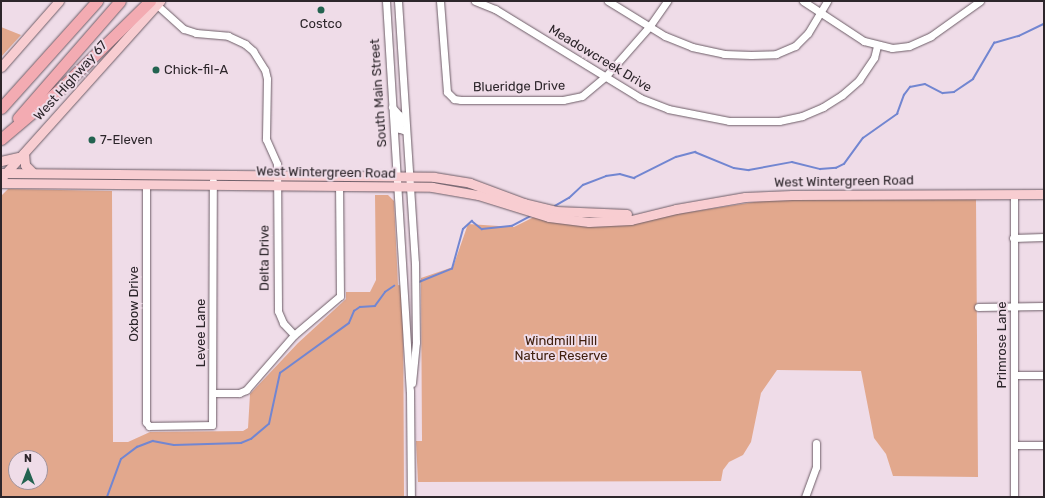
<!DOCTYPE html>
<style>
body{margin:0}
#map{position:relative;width:1045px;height:498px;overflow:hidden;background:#efdce8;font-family:Rubik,sans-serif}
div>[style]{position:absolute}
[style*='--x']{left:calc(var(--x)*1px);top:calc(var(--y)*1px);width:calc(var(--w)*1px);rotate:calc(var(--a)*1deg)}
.green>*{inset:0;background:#e2a88d}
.stream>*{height:1.5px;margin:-0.75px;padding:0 0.75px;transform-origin:0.75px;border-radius:0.75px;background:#7286d1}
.roads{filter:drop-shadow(0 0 1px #6d5d67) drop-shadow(0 0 1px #6d5d67)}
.minor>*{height:7px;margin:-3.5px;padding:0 3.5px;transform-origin:3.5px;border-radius:3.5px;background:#fff}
.major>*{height:9px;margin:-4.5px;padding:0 4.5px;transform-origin:4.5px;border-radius:4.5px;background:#f8cdd1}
.highway>*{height:11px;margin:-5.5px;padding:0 5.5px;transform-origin:5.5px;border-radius:5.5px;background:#f3abb2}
.dots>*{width:11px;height:11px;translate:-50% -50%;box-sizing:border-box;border:2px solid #efdce8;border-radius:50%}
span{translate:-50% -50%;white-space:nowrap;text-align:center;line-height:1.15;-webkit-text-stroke:4px #efdce8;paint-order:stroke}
.poi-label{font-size:13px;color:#2d262b}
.left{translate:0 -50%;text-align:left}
.street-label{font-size:13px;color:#2d262b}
.park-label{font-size:13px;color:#41200f}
.frame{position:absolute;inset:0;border:2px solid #2d262b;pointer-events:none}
.north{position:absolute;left:8px;top:450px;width:40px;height:40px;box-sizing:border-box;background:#efdce8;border:1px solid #a1939c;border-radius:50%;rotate:0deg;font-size:11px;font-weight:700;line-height:16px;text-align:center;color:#2d262b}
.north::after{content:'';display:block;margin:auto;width:14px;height:18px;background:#236350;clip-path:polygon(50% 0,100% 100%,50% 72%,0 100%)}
</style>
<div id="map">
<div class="green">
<i style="clip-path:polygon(1px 27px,21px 35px,1px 57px)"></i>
<i style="clip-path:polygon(evenodd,8px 189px,112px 191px,113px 442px,128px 442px,150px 432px,243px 431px,248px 428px,250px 394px,298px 343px,346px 299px,346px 292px,370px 292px,376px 280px,375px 195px,388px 195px,394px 201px,398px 285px,403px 286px,404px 497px,1px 497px,1px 196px,8px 189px,16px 458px,40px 458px,40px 482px,16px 482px,16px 458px)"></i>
<i style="clip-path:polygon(773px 199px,976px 199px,978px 477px,893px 476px,886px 454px,874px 438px,861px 371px,777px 370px,761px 393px,751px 442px,743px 455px,729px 462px,723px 470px,721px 481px,418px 482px,416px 441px,422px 441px,421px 278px,453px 267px,468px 224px,514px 227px,542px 213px,625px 222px)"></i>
</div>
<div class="stream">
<i style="--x:555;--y:206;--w:16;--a:-30"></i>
<i style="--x:569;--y:198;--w:19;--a:-43"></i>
<i style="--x:583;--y:185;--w:25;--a:-21"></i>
<i style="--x:606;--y:176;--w:14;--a:-8"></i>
<i style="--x:620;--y:174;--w:15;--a:16"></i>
<i style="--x:634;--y:178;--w:47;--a:-26.6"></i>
<i style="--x:676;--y:157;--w:20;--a:-15"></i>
<i style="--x:695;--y:152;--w:42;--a:22.3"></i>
<i style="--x:734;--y:168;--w:15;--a:8"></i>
<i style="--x:749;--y:170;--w:44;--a:-10.5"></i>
<i style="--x:792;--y:162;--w:29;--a:14"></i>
<i style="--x:820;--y:169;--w:16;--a:-4"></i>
<i style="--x:836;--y:168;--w:9;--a:-27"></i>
<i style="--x:844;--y:164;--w:32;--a:-54"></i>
<i style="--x:863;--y:138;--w:42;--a:-35.2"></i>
<i style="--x:897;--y:114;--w:20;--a:-70"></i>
<i style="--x:904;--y:95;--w:10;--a:-53"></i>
<i style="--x:910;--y:87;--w:15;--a:-11"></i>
<i style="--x:925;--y:84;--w:20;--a:27"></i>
<i style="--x:943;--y:93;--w:11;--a:-5"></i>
<i style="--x:954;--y:92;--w:23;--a:-34"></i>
<i style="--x:973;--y:79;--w:42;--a:-59.7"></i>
<i style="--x:994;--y:43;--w:26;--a:-16"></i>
<i style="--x:1019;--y:36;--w:28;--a:-26"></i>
<i style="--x:419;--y:282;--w:35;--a:-22"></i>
<i style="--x:452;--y:269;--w:41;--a:-74.6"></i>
<i style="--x:463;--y:229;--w:12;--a:-42"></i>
<i style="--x:472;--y:221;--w:13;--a:39"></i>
<i style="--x:482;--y:229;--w:30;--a:-6"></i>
<i style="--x:512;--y:226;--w:24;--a:-28"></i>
<i style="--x:107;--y:497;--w:40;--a:-69.8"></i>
<i style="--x:121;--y:459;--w:20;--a:-37"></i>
<i style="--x:137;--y:447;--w:17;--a:-21"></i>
<i style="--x:153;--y:441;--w:21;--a:11"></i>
<i style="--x:174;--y:445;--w:67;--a:-1.7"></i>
<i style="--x:241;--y:443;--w:11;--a:-22"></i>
<i style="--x:251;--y:439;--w:23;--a:-40"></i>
<i style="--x:269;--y:424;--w:52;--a:-77.8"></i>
<i style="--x:280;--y:373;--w:85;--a:-35.9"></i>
<i style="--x:349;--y:323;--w:13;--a:-67"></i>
<i style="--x:354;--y:311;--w:7;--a:-34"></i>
<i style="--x:360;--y:307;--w:15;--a:-4"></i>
<i style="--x:375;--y:306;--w:17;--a:-54"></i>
<i style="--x:385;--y:292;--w:11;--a:-34"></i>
</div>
<div class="roads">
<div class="minor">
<i style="--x:386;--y:1;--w:391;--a:86.5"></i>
<i style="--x:410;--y:391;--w:106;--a:89.5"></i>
<i style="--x:398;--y:1;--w:263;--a:86.3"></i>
<i style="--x:415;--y:263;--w:79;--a:89.3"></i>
<i style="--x:416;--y:342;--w:41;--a:95.6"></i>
<i style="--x:440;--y:1;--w:91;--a:85.6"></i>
<i style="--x:447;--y:92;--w:10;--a:45"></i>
<i style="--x:454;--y:99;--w:7;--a:8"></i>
<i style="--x:461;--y:100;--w:102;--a:0"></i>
<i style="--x:563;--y:100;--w:19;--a:-12"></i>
<i style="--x:582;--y:96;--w:30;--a:-40"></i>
<i style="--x:605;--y:77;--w:67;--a:-48.7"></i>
<i style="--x:649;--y:27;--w:32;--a:-55"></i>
<i style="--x:475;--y:1;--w:22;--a:22"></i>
<i style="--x:495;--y:9;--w:170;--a:31.5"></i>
<i style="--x:640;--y:98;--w:30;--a:21"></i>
<i style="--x:668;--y:109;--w:62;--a:11.1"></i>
<i style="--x:729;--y:121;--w:50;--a:0"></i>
<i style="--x:779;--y:121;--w:24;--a:-12"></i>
<i style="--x:802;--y:116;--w:23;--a:-23"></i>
<i style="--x:823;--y:107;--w:22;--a:-32"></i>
<i style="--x:842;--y:95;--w:23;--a:-41"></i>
<i style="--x:859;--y:80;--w:27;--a:-56"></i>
<i style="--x:874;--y:58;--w:12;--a:-76"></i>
<i style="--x:608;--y:1;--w:67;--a:31.6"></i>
<i style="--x:665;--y:36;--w:29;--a:22"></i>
<i style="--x:692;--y:47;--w:33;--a:12"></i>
<i style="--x:724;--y:54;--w:27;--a:2"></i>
<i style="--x:751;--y:55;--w:25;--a:-2"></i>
<i style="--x:776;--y:54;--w:21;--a:-23"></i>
<i style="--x:795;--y:46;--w:18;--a:-45"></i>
<i style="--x:808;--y:33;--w:37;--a:-59"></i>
<i style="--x:803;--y:1;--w:73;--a:33.3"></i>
<i style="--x:864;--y:41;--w:29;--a:14"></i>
<i style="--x:892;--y:48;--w:17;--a:-7"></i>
<i style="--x:909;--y:46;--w:24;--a:-24"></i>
<i style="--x:931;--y:36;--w:60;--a:-35.5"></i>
<i style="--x:157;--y:5;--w:36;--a:42"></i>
<i style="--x:184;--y:29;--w:13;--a:18"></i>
<i style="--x:196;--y:33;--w:32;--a:5"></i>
<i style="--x:228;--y:36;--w:19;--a:25"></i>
<i style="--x:245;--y:44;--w:11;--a:41"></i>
<i style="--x:253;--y:51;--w:22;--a:58"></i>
<i style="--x:265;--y:70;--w:9;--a:77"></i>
<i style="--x:267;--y:79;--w:60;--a:91"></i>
<i style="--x:266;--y:139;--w:27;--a:66"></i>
<i style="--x:277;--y:164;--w:147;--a:89.6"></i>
<i style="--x:278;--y:311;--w:13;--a:67"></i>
<i style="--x:283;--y:323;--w:16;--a:47"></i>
<i style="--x:392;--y:107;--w:11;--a:49"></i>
<i style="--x:399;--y:115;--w:14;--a:86"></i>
<i style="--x:400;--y:129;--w:6;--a:18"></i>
<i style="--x:146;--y:185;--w:237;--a:90"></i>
<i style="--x:146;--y:422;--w:5;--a:53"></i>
<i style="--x:149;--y:426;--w:63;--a:-0.9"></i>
<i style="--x:212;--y:425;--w:244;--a:-89.8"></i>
<i style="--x:1014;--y:194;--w:303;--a:90"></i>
<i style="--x:1013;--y:238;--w:31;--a:-2"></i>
<i style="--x:978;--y:307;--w:66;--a:-0.9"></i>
<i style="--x:1014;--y:375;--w:30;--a:0"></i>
<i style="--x:213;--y:393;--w:26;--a:0"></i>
<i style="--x:239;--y:393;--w:8;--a:-23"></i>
<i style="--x:246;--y:390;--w:73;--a:-48.9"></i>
<i style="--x:294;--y:335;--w:60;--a:-40.3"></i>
<i style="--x:340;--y:296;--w:109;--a:-90.5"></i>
<i style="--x:1014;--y:445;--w:30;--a:0"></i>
<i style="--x:805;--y:497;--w:32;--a:-70"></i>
<i style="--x:816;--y:467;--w:24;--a:-90"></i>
</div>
<div class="major">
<i style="--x:1;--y:67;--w:88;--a:-48.7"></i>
<i style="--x:24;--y:153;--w:12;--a:85"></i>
<i style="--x:25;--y:165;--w:11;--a:45"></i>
<i style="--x:1;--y:161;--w:18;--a:-13"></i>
<i style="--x:1;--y:173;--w:433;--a:0.5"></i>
<i style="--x:434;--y:177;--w:36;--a:9"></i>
<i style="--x:470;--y:183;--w:58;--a:20.3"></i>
<i style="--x:524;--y:203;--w:33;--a:14"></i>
<i style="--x:556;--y:211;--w:71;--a:2.4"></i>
<i style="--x:4;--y:175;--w:234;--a:-48.1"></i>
<i style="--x:1;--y:183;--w:431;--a:0.5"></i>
<i style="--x:432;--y:187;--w:47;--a:9.9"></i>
<i style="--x:478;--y:195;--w:74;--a:17.2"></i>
<i style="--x:549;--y:217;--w:40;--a:7.1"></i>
<i style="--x:589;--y:222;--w:42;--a:-2.7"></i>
<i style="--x:631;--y:220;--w:46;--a:-13.7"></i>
<i style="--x:676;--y:209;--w:70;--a:-9.9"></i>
<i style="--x:745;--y:197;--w:47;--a:-2.4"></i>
<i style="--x:792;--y:195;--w:252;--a:-0.2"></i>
</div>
<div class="highway">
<i style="--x:1;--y:108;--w:144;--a:-48.1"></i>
<i style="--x:18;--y:118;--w:155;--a:-48.9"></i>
<i style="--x:1;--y:139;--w:77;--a:-40.3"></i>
<i style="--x:60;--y:89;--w:126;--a:-44.4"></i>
</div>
</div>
<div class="dots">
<i style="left:321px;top:10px;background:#236350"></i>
<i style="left:156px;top:70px;background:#236350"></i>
<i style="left:92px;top:140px;background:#236350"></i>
</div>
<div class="poi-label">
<span style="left:321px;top:24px">Costco</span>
<span class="left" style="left:164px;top:70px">Chick-fil-A</span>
<span class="left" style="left:100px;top:140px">7-Eleven</span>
</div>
<div class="street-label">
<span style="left:600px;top:59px;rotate:31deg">Meadowcreek Drive</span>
<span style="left:71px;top:81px;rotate:-48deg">West Highway 67</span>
<span style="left:519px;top:87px;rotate:-1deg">Blueridge Drive</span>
<span style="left:379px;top:93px;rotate:-94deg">South Main Street</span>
<span style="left:326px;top:173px;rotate:1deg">West Wintergreen Road</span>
<span style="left:844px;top:182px;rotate:-1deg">West Wintergreen Road</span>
<span style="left:265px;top:258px;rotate:-90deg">Delta Drive</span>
<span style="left:134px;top:304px;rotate:-90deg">Oxbow Drive</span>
<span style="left:201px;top:333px;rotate:-90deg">Levee Lane</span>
<span style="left:1002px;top:345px;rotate:-90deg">Primrose Lane</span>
</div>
<div class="park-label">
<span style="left:561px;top:349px">Windmill Hill<br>Nature Reserve</span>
</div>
<div class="frame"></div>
<div class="north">N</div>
</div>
